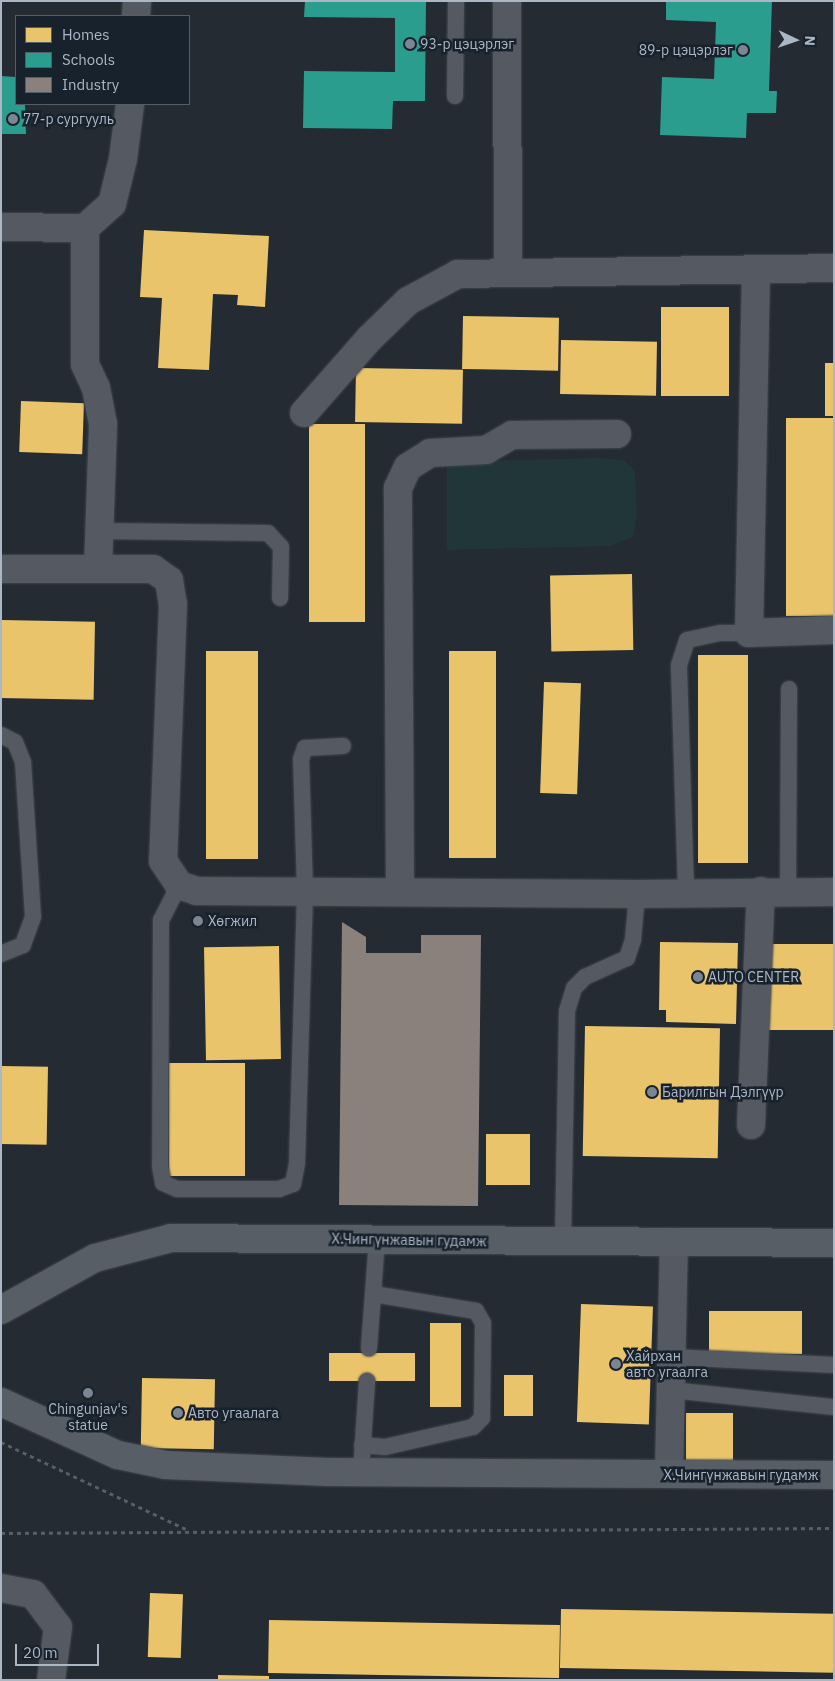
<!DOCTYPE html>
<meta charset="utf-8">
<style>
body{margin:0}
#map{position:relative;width:835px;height:1681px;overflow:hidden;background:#242b32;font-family:"IBM Plex Sans",sans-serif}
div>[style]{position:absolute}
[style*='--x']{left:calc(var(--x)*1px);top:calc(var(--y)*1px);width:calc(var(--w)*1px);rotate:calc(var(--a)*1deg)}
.green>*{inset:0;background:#213639}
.homes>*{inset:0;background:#e9c46a;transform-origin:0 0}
.schools>*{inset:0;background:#2a9d8f}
.industry>*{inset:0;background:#8a817c}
.path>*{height:3px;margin-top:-1.5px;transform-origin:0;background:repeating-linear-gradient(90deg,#575e64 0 4px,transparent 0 8px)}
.roads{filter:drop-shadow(0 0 1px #42474d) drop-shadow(0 0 1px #42474d)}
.lane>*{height:16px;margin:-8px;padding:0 8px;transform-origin:8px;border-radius:8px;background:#545962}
.street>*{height:28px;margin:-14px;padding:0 14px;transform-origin:14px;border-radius:14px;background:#545962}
.secondary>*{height:28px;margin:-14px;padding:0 14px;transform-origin:14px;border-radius:14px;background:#585e66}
.dots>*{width:14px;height:14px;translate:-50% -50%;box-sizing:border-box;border:2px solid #18222d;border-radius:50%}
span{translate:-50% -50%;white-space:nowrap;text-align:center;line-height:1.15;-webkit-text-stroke:5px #18222d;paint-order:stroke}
.poi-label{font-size:14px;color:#acb7c6}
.left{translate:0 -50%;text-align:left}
.right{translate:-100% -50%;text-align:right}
.street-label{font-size:14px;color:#acb7c6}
.frame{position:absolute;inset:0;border:2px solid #acb7c6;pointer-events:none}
.legend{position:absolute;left:15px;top:15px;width:175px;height:90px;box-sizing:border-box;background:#18222d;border:1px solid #535e6a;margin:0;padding:6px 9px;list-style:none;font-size:15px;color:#acb7c6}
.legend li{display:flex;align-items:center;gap:10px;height:25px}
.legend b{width:25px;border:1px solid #535e6a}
.north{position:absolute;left:770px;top:15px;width:50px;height:50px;-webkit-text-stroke:4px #18222d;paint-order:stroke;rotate:93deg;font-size:14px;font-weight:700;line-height:20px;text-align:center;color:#acb7c6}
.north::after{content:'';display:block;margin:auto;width:18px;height:22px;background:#acb7c6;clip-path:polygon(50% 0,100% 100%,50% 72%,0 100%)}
.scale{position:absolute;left:15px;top:1644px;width:84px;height:22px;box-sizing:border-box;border:2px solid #acb7c6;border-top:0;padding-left:6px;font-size:15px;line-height:18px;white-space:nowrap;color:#acb7c6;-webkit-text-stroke:4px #18222d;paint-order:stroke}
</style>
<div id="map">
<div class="green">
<i style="clip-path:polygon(597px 458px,624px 460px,635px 471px,637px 515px,633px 537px,610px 546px,447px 550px,447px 462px)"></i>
</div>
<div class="homes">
<i style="clip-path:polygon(144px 230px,269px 236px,265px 307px,237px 305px,238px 295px,213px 294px,209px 370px,158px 368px,162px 298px,140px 297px)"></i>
<i style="left:729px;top:307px;width:89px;height:68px;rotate:90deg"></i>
<i style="left:463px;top:316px;width:96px;height:53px;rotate:1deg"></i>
<i style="left:561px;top:340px;width:96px;height:54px;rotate:1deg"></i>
<i style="left:825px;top:363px;width:9px;height:53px"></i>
<i style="left:356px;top:368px;width:107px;height:54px;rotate:1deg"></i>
<i style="left:21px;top:401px;width:63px;height:51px;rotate:2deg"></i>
<i style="left:786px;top:418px;width:48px;height:198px"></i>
<i style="left:309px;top:424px;width:56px;height:198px"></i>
<i style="left:632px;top:574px;width:76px;height:82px;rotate:89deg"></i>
<i style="left:1px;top:620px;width:94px;height:78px;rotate:1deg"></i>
<i style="left:206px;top:651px;width:52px;height:208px"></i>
<i style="left:449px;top:651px;width:47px;height:207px"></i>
<i style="left:698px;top:655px;width:50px;height:208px"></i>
<i style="left:544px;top:682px;width:37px;height:111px;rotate:2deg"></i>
<i style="clip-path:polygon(660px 942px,738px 943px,736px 1024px,666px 1022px,666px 1010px,659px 1010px)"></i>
<i style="left:767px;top:944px;width:67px;height:86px"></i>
<i style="left:279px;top:946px;width:113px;height:75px;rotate:89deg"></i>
<i style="left:585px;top:1026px;width:135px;height:130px;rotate:1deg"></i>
<i style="left:245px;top:1063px;width:113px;height:76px;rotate:90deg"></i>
<i style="left:1px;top:1066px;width:47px;height:78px;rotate:1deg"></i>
<i style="left:530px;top:1134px;width:51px;height:44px;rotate:90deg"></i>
<i style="left:581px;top:1304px;width:72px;height:118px;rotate:2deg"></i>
<i style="left:709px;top:1311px;width:93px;height:43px"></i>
<i style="left:430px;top:1323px;width:31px;height:84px"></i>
<i style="left:329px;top:1353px;width:86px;height:28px"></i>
<i style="left:504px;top:1375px;width:29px;height:41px"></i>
<i style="left:142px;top:1378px;width:73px;height:70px;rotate:1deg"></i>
<i style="left:733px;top:1413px;width:56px;height:47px;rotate:90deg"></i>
<i style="left:150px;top:1593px;width:33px;height:64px;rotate:2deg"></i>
<i style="left:561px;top:1609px;width:273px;height:59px;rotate:1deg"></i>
<i style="left:269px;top:1620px;width:291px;height:53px;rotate:1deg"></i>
<i style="clip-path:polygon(218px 1675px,269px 1676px,269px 1680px,218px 1680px)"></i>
</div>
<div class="schools">
<i style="clip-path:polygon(305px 1px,426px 1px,425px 101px,393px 101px,392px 129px,303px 128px,304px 71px,395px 72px,395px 18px,304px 17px)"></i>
<i style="clip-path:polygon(666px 1px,772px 1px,769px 91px,777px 91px,776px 113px,747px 113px,746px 138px,660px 135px,662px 77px,714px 79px,716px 22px,666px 20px)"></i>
<i style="clip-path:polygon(1px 76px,16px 77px,16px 104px,25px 104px,26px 134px,1px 134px)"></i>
</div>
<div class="industry">
<i style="clip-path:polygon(342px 922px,366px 937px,366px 953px,421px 953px,421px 935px,481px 935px,478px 1206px,339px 1205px)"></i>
</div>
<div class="path">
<i style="--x:1;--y:1442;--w:204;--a:25.2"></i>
<i style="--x:1;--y:1533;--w:833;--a:-0.34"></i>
</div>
<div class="roads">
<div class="lane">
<i style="--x:455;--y:96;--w:95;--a:-89.4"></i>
<i style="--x:101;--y:531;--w:167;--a:0.7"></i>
<i style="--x:268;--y:533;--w:19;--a:47"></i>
<i style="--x:281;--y:547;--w:51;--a:91.1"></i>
<i style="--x:1;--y:735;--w:16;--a:27"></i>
<i style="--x:15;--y:742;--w:22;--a:68"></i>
<i style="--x:23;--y:762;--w:155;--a:86.3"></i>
<i style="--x:33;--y:917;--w:30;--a:110"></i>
<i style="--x:23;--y:945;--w:24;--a:158"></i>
<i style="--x:179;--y:885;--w:39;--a:117"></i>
<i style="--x:161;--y:920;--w:246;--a:90.2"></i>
<i style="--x:160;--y:1166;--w:17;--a:80"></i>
<i style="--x:163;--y:1183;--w:15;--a:23"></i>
<i style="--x:177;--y:1189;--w:102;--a:0"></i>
<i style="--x:279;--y:1189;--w:15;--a:-20"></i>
<i style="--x:293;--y:1184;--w:21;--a:-79"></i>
<i style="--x:297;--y:1163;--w:272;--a:-88.3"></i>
<i style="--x:305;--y:891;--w:132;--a:-91.7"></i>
<i style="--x:301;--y:759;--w:12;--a:-70"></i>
<i style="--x:305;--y:748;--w:38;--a:-3"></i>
<i style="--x:686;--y:891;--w:226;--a:-91.8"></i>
<i style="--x:679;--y:665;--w:26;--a:-72"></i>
<i style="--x:687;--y:640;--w:35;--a:-12"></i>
<i style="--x:721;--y:633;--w:28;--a:0"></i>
<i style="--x:788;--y:891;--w:202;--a:-89.7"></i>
<i style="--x:563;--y:1241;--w:230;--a:-89"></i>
<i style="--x:567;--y:1011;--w:24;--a:-73"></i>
<i style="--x:574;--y:988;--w:16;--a:-45"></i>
<i style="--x:585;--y:977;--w:46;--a:-24.3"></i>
<i style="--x:627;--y:958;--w:19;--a:-72"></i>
<i style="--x:633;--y:940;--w:46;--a:-85"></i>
<i style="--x:369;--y:1348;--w:108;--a:-85.8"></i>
<i style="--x:672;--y:1357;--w:162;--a:2.8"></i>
<i style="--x:671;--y:1390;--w:164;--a:6"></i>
<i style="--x:362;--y:1445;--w:23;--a:5"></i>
<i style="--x:385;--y:1447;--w:90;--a:-12.8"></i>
<i style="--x:473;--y:1427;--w:13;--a:-45"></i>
<i style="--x:482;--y:1418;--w:95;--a:-89.4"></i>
<i style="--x:483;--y:1323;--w:14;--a:-120"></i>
<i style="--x:476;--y:1311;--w:104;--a:-170.6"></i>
<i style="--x:361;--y:1472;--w:91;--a:-86.2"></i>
</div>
<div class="street">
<i style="--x:507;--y:1;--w:270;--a:89.8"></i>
<i style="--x:136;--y:16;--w:15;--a:-86"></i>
<i style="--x:1;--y:227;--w:84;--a:0.7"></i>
<i style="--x:756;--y:269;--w:364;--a:91.1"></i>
<i style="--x:749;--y:633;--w:85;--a:-2"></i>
<i style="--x:304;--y:413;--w:100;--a:-48.7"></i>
<i style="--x:370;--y:338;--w:53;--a:-44.2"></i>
<i style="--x:408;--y:301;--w:57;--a:-28.4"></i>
<i style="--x:458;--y:274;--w:376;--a:-0.9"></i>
<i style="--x:1;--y:569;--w:152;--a:0"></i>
<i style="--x:153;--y:569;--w:19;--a:35"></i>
<i style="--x:169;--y:580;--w:24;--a:81"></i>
<i style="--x:173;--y:604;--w:257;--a:92.2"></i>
<i style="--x:163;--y:861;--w:29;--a:56"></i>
<i style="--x:179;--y:885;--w:18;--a:19"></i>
<i style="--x:196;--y:891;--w:441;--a:0.4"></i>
<i style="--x:637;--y:894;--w:197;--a:-0.6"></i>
<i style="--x:98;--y:569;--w:145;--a:-88"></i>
<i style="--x:103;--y:424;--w:37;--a:-101"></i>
<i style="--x:96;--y:388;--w:26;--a:-115"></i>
<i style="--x:85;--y:364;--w:136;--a:-90"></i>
<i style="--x:85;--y:228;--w:36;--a:-42"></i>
<i style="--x:112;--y:204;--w:46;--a:-76.3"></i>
<i style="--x:123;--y:159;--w:55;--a:-82.7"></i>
<i style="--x:400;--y:891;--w:403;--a:-90.3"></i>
<i style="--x:398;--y:488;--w:23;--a:-65"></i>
<i style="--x:408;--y:467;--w:26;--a:-32"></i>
<i style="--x:430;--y:453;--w:56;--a:-3.1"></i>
<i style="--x:486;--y:450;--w:30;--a:-30"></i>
<i style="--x:512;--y:435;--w:105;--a:-0.5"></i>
<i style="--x:751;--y:1125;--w:234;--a:-87.6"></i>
<i style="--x:669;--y:1474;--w:232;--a:-88.8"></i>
<i style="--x:1;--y:1588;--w:33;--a:11"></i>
<i style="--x:33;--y:1594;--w:41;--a:52.9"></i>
<i style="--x:58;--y:1627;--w:53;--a:97.5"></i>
</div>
<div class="secondary">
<i style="--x:1;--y:1310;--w:107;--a:-29"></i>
<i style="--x:95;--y:1258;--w:79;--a:-14.7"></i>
<i style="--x:171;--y:1238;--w:663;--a:0.43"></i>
<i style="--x:1;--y:1402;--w:128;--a:24.4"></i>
<i style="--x:118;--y:1455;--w:49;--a:11.8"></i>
<i style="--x:166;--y:1465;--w:162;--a:2.5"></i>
<i style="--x:328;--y:1472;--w:506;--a:0.34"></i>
</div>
</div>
<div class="dots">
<i style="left:410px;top:44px;background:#7c8692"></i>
<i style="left:743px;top:50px;background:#7c8692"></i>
<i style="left:13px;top:119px;background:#7c8692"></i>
<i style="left:198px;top:921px;background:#7c8692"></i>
<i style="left:698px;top:977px;background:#7c8692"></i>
<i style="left:652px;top:1092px;background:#7c8692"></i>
<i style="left:616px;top:1364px;background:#7c8692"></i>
<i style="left:88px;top:1393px;background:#7c8692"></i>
<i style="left:178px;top:1413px;background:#7c8692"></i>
</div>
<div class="poi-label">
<span class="left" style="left:420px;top:44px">93-р цэцэрлэг</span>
<span class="right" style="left:733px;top:50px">89-р цэцэрлэг</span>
<span class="left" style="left:23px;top:119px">77-р сургууль</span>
<span class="left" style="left:208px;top:921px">Хөгжил</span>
<span class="left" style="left:708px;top:977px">AUTO CENTER</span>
<span class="left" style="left:662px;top:1092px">Барилгын Дэлгүүр</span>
<span class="left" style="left:626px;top:1364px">Хайрхан<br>авто угаалга</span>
<span style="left:88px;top:1417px">Chingunjav's<br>statue</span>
<span class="left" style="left:188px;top:1413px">Авто угаалага</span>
</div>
<div class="street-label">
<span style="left:409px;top:1240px;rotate:1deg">Х.Чингүнжавын гудамж</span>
<span style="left:741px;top:1475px">Х.Чингүнжавын гудамж</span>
</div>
<div class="frame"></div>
<ul class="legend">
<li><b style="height:14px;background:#e9c46a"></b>Homes</li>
<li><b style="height:14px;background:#2a9d8f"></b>Schools</li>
<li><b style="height:14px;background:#8a817c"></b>Industry</li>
</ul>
<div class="north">N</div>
<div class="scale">20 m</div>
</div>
